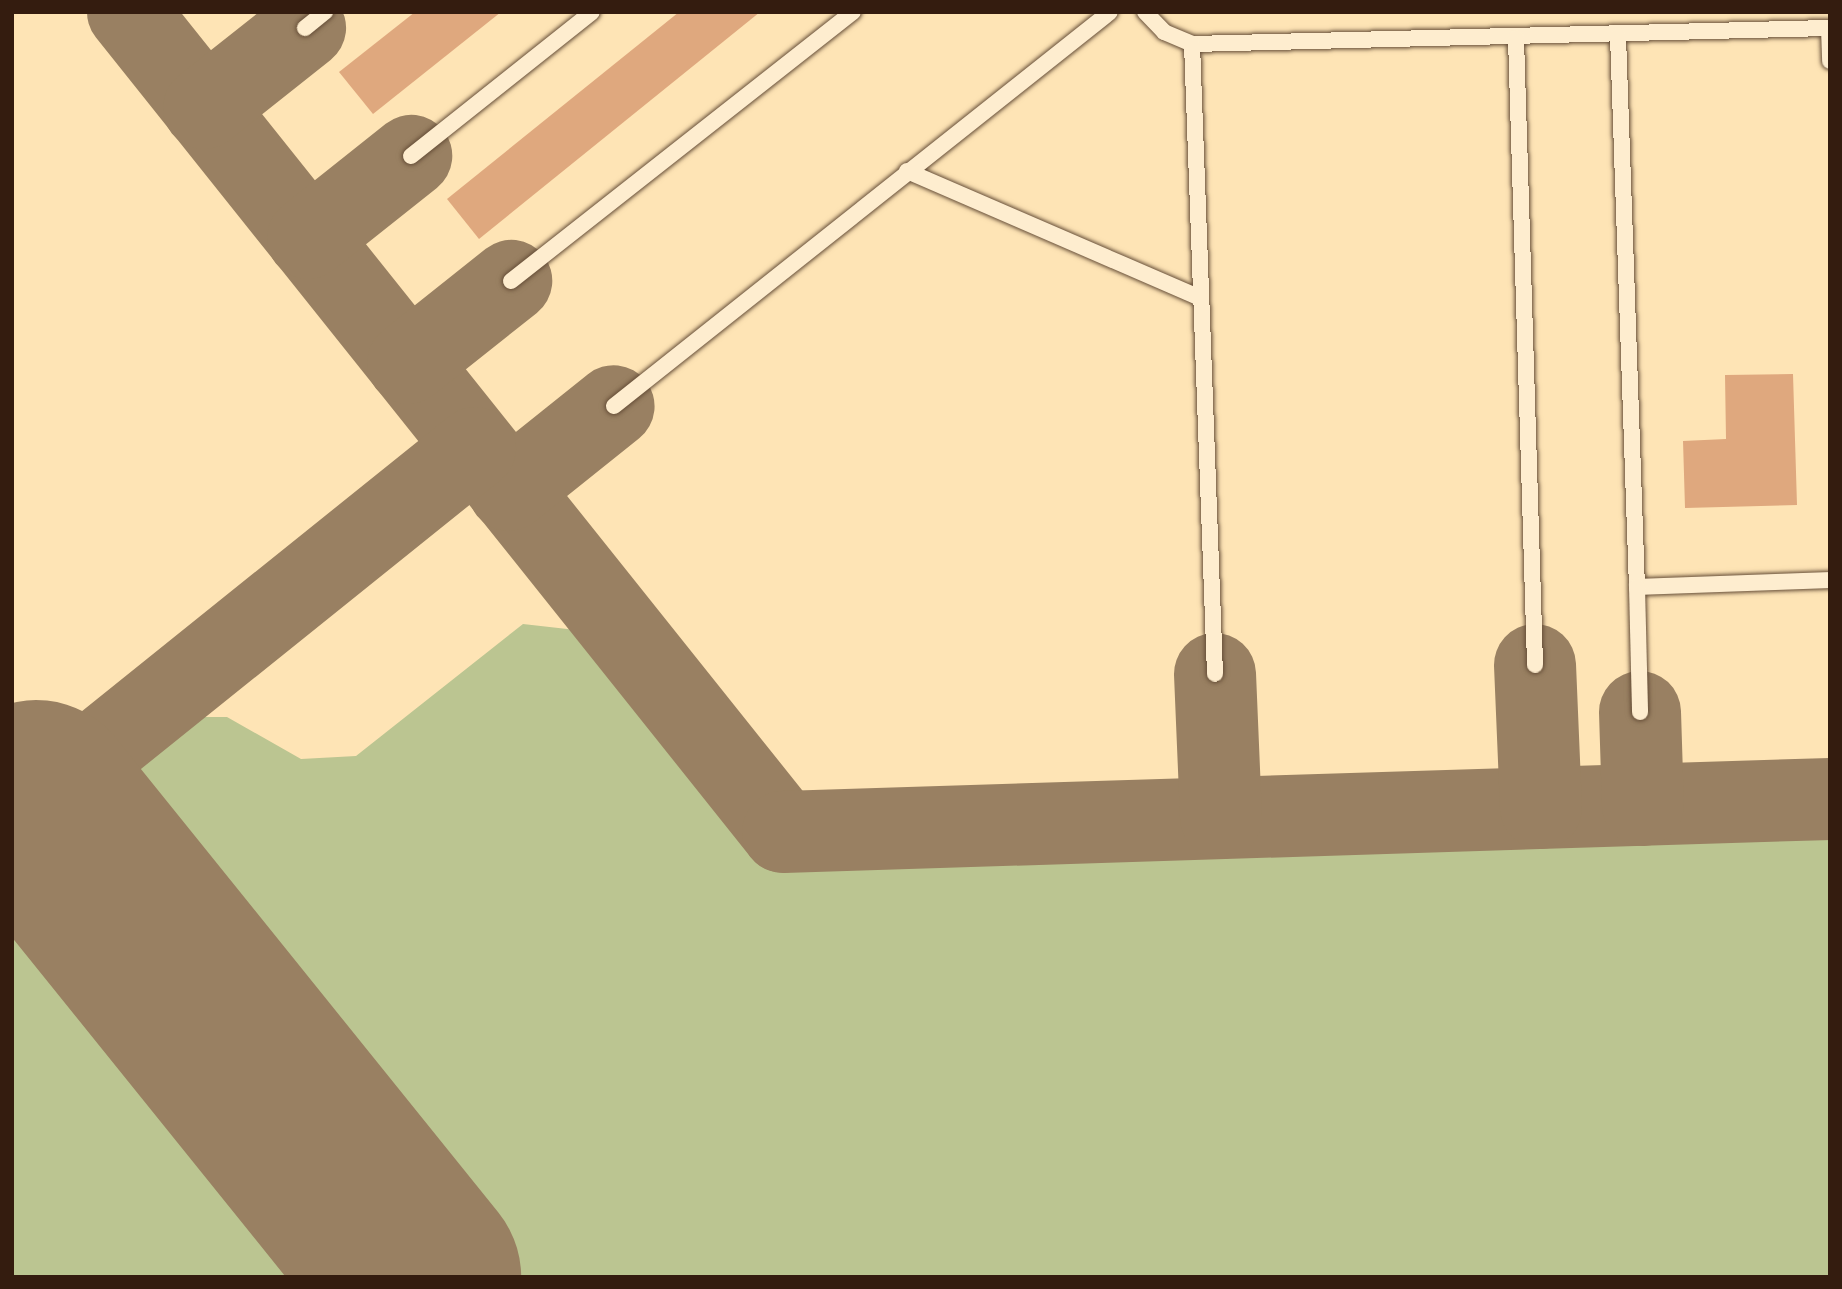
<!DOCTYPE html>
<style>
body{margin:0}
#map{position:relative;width:1842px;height:1289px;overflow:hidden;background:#fee4b5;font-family:"Old Standard TT",serif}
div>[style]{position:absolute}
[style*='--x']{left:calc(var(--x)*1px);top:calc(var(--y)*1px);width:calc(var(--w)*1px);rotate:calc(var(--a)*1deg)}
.green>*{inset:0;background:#bbc591}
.taxiway>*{height:82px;margin:-41px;padding:0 41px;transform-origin:41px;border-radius:41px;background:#998062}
.runway>*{height:206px;margin:-103px;padding:0 103px;transform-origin:103px;border-radius:103px;background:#998062}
.building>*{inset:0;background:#dfa87e}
.roads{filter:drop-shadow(0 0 2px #664e38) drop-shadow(0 0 2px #664e38)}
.service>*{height:16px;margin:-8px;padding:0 8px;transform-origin:8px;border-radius:8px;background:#feedcf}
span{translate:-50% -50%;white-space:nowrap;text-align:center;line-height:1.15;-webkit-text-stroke:7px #feedcf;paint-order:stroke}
.frame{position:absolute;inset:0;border:14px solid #341c0f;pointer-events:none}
</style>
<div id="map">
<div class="green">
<i style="clip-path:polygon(523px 624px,576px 630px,740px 834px,824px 856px,1830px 833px,1830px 1277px,494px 1277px,126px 821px,123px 767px,187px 717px,227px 717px,301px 759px,356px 756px)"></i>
<i style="clip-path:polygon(12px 889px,27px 893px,48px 914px,341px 1277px,12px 1277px)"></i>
</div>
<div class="taxiway">
<i style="--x:128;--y:12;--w:1049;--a:51.38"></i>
<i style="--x:783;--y:832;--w:1048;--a:-1.81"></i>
<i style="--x:204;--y:108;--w:129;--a:-38.4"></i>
<i style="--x:308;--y:238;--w:132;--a:-38.5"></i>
<i style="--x:408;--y:363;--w:132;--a:-38.5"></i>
<i style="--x:509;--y:490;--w:134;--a:-38.7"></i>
<i style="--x:1535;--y:665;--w:143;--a:87.6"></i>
<i style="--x:1215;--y:674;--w:144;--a:87.6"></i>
<i style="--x:1640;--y:712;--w:93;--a:88.2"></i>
<i style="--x:12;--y:820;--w:594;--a:-38.78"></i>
</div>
<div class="runway">
<i style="--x:36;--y:803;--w:609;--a:51.13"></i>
</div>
<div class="building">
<i style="clip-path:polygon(415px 12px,501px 12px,373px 114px,339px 72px)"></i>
<i style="clip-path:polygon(679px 12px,760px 12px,479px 239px,447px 199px)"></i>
<i style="clip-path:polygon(1793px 374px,1797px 505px,1685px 508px,1683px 441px,1726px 439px,1725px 375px)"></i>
</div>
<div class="roads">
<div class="service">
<i style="--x:1145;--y:12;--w:28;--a:46"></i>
<i style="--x:1164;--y:32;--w:30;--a:23"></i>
<i style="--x:1192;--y:44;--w:638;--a:-1.44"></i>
<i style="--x:305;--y:28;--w:26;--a:-39"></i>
<i style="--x:1829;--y:28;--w:33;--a:88"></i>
<i style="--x:1618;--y:36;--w:551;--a:88.03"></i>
<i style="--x:1637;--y:587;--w:193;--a:-2.1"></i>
<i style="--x:1516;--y:38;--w:627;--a:88.26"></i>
<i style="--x:1192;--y:44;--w:630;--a:87.91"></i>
<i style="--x:411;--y:156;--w:231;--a:-38.5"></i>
<i style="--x:907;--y:171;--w:320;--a:23.4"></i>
<i style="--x:511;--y:281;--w:435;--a:-38.2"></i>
<i style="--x:614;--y:406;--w:633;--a:-38.46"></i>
<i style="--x:1637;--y:587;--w:125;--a:88.6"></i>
</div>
</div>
<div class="frame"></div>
</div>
